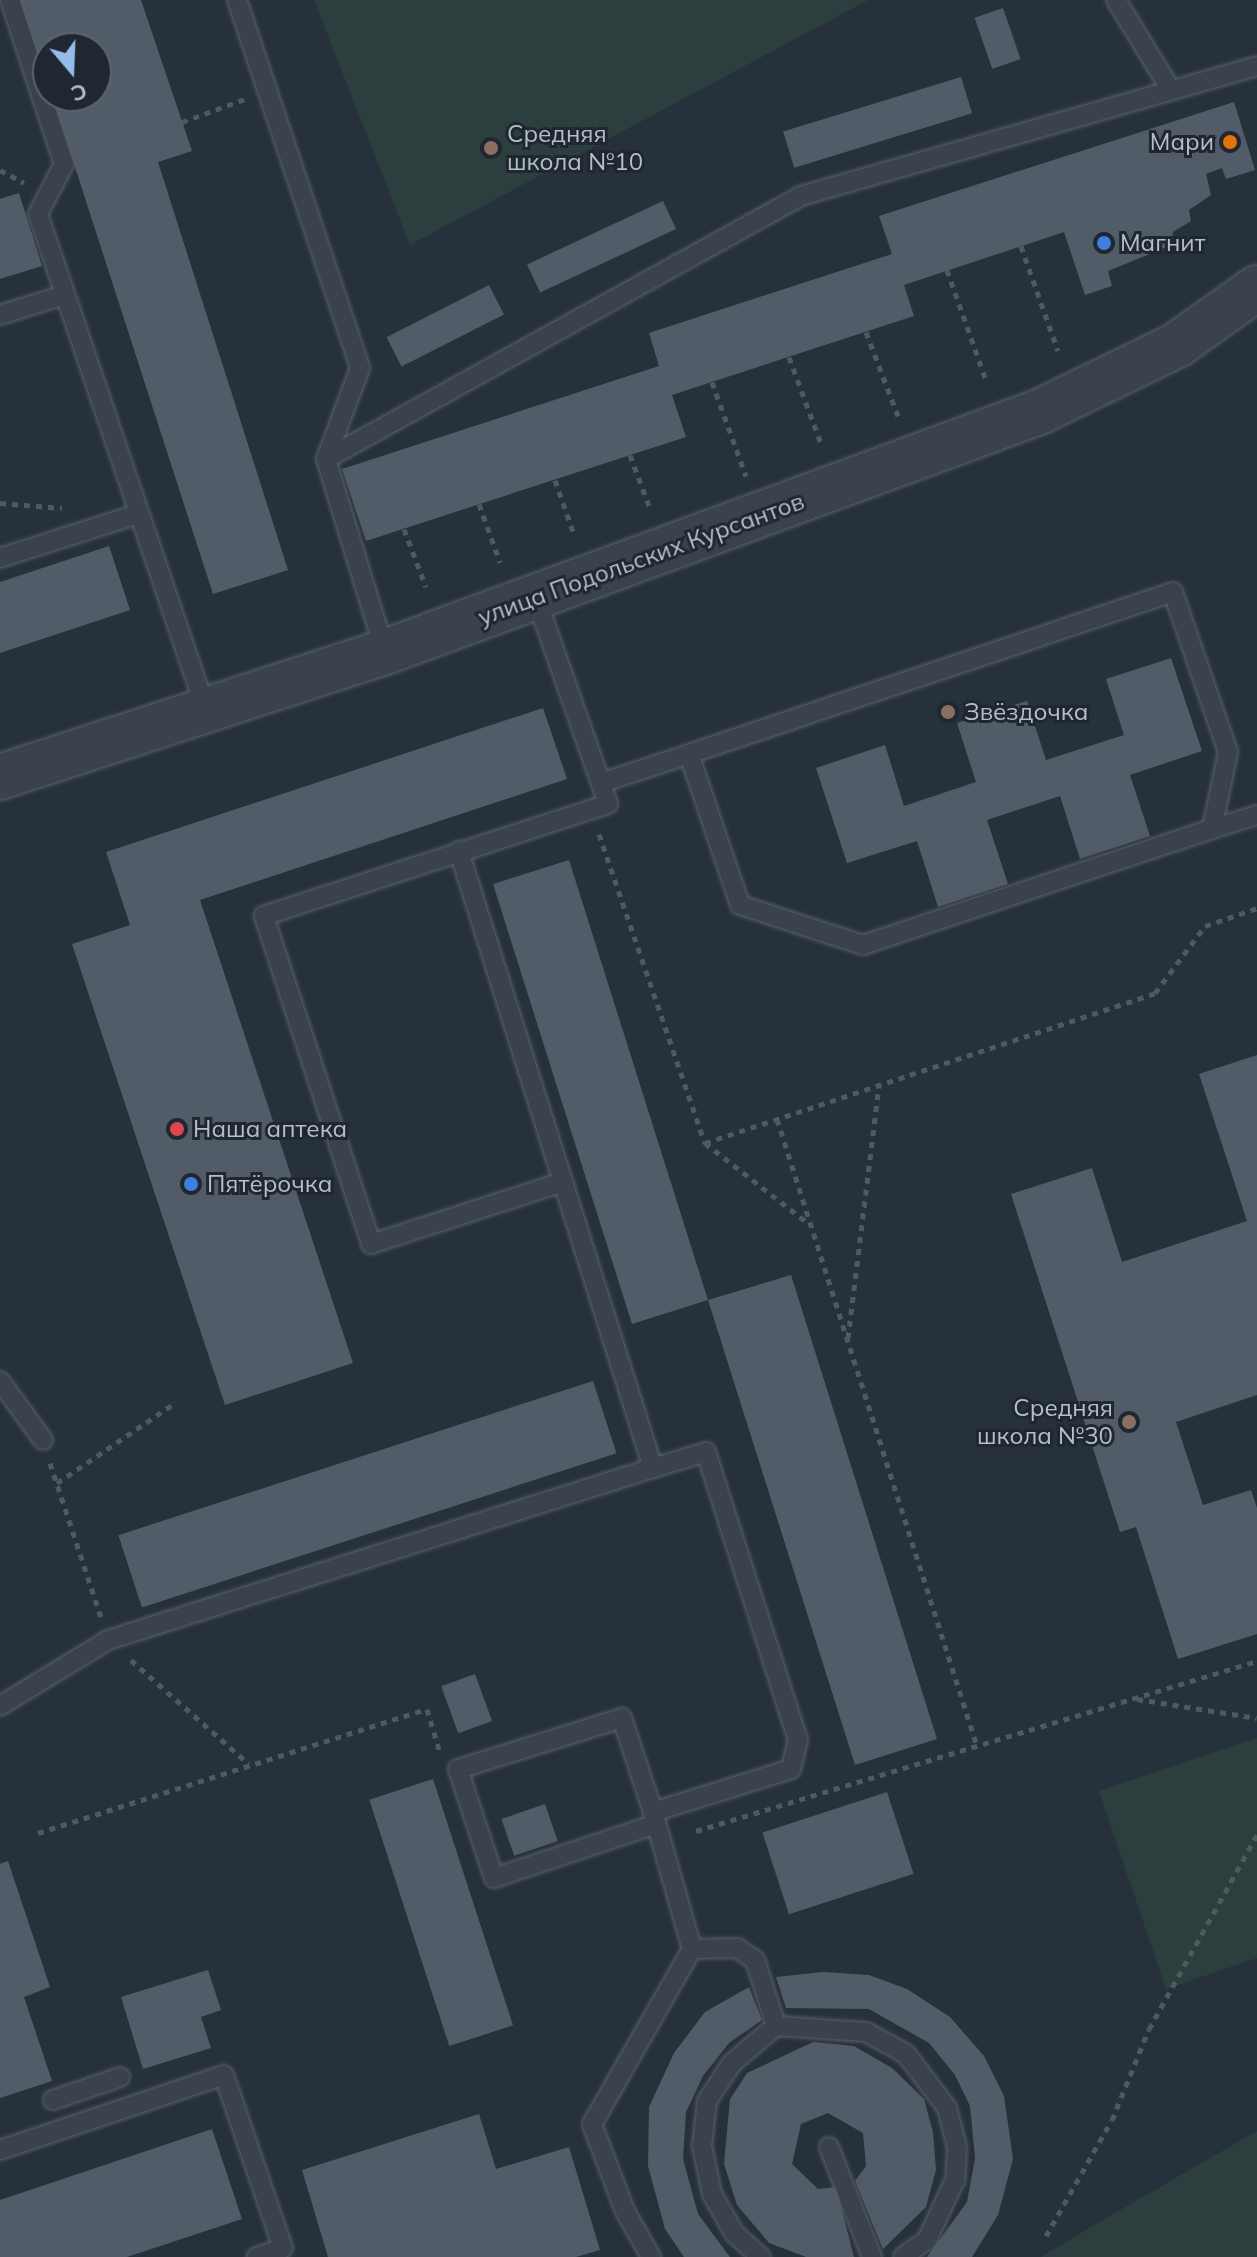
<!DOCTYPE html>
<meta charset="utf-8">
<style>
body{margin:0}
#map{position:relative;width:1257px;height:2257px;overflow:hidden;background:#27313b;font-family:Mulish,sans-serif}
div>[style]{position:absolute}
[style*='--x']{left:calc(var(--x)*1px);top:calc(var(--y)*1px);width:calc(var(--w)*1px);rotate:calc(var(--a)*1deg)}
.green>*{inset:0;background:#2c3f3e}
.building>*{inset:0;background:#525c68;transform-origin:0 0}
.path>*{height:5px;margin-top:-2.5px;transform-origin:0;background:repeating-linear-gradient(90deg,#4a5c5d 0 6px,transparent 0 12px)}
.roads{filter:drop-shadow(0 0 2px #586169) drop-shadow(0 0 2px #586169)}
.service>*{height:18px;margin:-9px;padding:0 9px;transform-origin:9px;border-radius:9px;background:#3a434b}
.tertiary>*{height:44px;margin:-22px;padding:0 22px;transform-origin:22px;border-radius:22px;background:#3a434b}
.dots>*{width:22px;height:22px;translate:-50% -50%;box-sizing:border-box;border:4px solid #1f2830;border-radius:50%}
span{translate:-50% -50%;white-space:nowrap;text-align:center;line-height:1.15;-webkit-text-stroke:6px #1f2830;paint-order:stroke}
.poi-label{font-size:24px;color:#b6bec7}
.left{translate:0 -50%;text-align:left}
.right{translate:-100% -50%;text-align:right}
.street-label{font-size:24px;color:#b6bec7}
.north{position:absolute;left:32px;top:32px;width:80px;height:80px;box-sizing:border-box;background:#1f2830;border:2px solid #5b646c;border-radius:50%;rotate:161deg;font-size:22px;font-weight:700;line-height:32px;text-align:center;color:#b6bec7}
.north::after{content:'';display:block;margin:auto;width:28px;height:36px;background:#95bdec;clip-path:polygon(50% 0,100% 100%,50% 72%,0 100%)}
</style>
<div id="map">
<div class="green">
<i style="clip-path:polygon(314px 0,868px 0,410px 245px)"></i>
<i style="clip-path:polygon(1257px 1738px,1257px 1958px,1166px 1989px,1099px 1791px)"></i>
<i style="clip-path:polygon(1257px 2131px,1257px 2257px,1041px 2257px,1113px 2214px)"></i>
</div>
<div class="building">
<i style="clip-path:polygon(20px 0,141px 0,192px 151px,158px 162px,288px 570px,213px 594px,52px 96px,96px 96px,96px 48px,48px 48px,47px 82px)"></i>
<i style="left:1003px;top:8px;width:54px;height:30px;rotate:71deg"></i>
<i style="left:961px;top:77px;width:38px;height:186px;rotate:73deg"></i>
<i style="clip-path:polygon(1234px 102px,1255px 170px,1226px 179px,1222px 168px,1206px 174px,1211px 195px,1189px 210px,1191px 221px,1173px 232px,1172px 245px,1108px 271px,1112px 286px,1085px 295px,1064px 232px,904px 285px,914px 316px,672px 395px,686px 437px,366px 541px,342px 469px,659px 366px,649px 333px,892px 254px,879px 216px)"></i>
<i style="clip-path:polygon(19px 193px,42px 266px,0 279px,0 199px)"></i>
<i style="left:663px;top:201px;width:31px;height:150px;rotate:65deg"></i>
<i style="left:489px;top:285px;width:33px;height:115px;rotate:63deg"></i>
<i style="clip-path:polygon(109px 546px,130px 610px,0 653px,0 582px)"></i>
<i style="clip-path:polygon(1171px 658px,1202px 751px,1130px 775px,1150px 836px,1080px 859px,1060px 796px,987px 820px,1008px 884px,938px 907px,917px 841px,847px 863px,816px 768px,885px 745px,904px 806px,976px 782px,957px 723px,1027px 701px,1046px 760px,1124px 735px,1106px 679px)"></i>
<i style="clip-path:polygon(543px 708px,567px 779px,200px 900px,353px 1363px,225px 1405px,72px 944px,130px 925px,106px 852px)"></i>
<i style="clip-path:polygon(569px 860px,708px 1300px,791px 1275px,937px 1739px,855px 1765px,708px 1300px,632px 1324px,493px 884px)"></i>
<i style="clip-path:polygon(1257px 1055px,1257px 1395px,1176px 1422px,1203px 1505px,1251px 1490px,1257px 1508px,1257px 1634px,1178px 1659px,1136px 1527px,1120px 1532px,1011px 1194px,1092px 1168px,1122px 1262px,1247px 1221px,1199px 1074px)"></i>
<i style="left:593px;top:1381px;width:76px;height:499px;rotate:72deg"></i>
<i style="left:475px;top:1674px;width:50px;height:36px;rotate:70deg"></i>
<i style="left:433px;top:1779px;width:259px;height:67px;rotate:72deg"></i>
<i style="left:887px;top:1792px;width:86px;height:131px;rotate:72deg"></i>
<i style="left:545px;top:1804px;width:39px;height:46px;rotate:71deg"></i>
<i style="clip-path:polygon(8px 1861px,50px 1987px,24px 1997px,52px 2081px,0 2098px,0 1864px)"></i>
<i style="clip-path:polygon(208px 1970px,221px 2010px,201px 2017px,211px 2048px,143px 2069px,121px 1997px)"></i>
<i style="clip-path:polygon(823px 1972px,869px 1975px,907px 1989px,950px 2017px,984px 2056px,1004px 2096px,1013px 2159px,998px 2215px,972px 2257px,927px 2257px,967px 2202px,975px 2158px,970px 2106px,955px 2075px,929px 2043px,869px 2009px,786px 2008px,776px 1977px)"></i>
<i style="clip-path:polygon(749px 1987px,762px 2020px,729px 2043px,703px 2076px,686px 2112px,683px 2159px,698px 2214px,730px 2257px,684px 2257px,665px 2229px,648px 2166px,649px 2107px,674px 2053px,705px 2012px)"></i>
<i style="clip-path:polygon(813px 2042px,854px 2046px,892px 2068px,924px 2099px,933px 2132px,936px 2170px,926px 2207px,883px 2249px,855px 2181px,866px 2166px,863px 2133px,828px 2113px,801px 2124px,792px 2164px,818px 2189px,836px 2187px,854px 2257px,806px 2257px,769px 2243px,737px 2205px,724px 2164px,730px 2099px,747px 2073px)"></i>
<i style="clip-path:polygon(479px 2114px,496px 2169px,569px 2147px,600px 2250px,576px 2257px,328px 2257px,302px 2170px)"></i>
<i style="clip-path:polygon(212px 2129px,242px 2219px,127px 2257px,0 2257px,0 2200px)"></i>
</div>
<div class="path">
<i style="--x:182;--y:122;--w:67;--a:-20.1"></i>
<i style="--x:0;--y:170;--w:27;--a:28"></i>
<i style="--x:1021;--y:246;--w:111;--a:70.6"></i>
<i style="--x:947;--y:270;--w:117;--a:70.5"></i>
<i style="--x:866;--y:332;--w:90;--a:69.1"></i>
<i style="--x:789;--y:357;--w:95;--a:69.7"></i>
<i style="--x:712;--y:382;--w:100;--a:70.1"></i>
<i style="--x:630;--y:455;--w:60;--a:69.4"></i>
<i style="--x:555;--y:480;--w:60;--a:70.7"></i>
<i style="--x:0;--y:503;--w:62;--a:4.6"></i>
<i style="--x:479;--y:504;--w:62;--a:70.1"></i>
<i style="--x:404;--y:529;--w:62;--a:69.2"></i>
<i style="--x:599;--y:834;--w:327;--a:71.1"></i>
<i style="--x:705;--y:1143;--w:132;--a:37.9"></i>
<i style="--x:777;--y:1119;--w:658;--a:72.31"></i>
<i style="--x:705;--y:1143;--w:474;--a:-18.4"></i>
<i style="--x:1155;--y:993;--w:84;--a:-53.3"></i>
<i style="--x:1205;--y:926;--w:55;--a:-19.1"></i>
<i style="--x:848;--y:1338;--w:255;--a:-83"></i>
<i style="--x:50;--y:1463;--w:162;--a:71.7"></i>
<i style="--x:57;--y:1483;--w:144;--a:-34.2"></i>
<i style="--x:131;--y:1660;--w:157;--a:41.4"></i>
<i style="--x:1137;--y:1699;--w:121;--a:9"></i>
<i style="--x:696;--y:1831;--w:586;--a:-16.86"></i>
<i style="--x:38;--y:1833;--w:408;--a:-17.7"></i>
<i style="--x:427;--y:1709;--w:46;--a:73.5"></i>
<i style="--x:1046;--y:2236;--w:133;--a:-60.4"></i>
<i style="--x:1112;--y:2120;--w:98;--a:-67.9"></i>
<i style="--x:1149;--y:2029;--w:222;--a:-60.9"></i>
</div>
<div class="roads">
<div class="service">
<i style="--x:10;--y:0;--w:173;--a:71.8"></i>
<i style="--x:64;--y:164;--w:56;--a:117.5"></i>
<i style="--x:38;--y:214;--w:524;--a:71.29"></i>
<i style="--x:237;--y:0;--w:388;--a:71.5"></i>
<i style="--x:360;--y:368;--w:97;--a:110.5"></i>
<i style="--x:326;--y:459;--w:202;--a:73"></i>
<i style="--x:1116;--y:0;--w:105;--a:58.6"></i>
<i style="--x:0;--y:315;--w:67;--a:-17.4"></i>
<i style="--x:326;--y:459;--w:543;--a:-28.97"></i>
<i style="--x:801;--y:196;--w:474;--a:-15.9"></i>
<i style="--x:0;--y:558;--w:145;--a:-17.7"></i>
<i style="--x:536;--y:598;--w:218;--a:70.7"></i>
<i style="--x:608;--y:804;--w:362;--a:162"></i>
<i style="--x:264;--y:916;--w:345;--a:71.9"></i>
<i style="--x:371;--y:1244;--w:202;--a:-17.9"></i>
<i style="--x:601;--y:783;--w:93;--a:-18.2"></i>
<i style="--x:689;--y:754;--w:159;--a:71.3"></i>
<i style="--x:740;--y:905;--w:129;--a:18"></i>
<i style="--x:863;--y:945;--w:368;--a:-18.4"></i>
<i style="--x:1212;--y:829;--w:79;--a:-78.3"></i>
<i style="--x:1228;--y:752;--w:169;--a:-109"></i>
<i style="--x:1173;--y:592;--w:510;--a:161.49"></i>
<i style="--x:1212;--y:829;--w:47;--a:-17.3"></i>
<i style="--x:459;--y:851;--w:647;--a:72.55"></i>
<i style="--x:653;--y:1468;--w:55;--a:-16.8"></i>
<i style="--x:706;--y:1452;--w:302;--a:72.3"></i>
<i style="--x:798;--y:1740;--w:30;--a:104"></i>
<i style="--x:791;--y:1769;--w:145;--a:162.7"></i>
<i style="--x:653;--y:1812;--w:142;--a:74.1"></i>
<i style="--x:692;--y:1949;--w:202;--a:119.7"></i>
<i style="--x:592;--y:2124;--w:93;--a:69.2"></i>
<i style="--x:625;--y:2211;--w:53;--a:60.5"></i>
<i style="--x:0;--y:1381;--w:73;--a:53.9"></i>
<i style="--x:0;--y:1706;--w:127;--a:-31.4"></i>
<i style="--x:108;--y:1640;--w:571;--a:-17.52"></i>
<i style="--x:653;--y:1812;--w:99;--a:-108.3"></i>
<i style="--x:622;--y:1718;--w:172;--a:162.7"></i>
<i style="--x:458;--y:1769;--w:115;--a:71.7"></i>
<i style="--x:494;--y:1878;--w:171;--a:-18.4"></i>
<i style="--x:692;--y:1949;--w:45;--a:-1.3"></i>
<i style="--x:737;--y:1948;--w:22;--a:34"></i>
<i style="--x:755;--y:1960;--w:69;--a:72.3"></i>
<i style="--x:776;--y:2026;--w:57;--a:139.9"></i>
<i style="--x:732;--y:2063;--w:45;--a:123.3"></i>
<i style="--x:707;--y:2101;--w:45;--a:96.3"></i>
<i style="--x:702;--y:2146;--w:49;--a:78.2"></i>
<i style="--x:712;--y:2194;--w:45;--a:60.6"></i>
<i style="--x:734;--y:2233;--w:36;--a:42"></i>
<i style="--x:776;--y:2026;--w:90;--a:3.8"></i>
<i style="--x:866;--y:2032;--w:46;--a:28.8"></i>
<i style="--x:906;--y:2054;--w:68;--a:52.8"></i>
<i style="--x:947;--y:2108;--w:40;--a:75.6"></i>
<i style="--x:957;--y:2147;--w:33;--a:93"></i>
<i style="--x:955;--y:2180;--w:66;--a:115"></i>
<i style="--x:927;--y:2240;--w:29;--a:145"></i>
<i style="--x:53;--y:2100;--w:71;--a:-18.9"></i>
<i style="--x:829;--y:2147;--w:118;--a:68.6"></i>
<i style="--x:0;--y:2150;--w:236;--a:-18.5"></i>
<i style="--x:224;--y:2075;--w:183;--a:71.2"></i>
<i style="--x:283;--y:2248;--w:28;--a:161"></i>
</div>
<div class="tertiary">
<i style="--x:0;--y:777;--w:405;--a:-18"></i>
<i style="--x:385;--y:652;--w:697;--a:-20.15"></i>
<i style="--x:1039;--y:412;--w:153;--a:-25.9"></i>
<i style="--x:1177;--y:345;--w:98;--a:-35.5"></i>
</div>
</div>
<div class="dots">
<i style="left:1230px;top:142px;background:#e8710a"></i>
<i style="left:491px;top:148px;background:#8d6e63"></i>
<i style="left:1104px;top:243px;background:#3f7fe0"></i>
<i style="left:948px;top:712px;background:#8d6e63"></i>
<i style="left:177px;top:1129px;background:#e0444e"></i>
<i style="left:191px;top:1184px;background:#3f7fe0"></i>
<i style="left:1129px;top:1422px;background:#8d6e63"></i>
</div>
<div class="poi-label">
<span class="left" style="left:507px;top:148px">Средняя<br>школа №10</span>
<span class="right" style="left:1214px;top:142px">Мари</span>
<span class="left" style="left:1120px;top:243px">Магнит</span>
<span class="left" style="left:964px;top:712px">Звёздочка</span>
<span class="left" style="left:193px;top:1129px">Наша аптека</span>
<span class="left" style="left:207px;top:1184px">Пятёрочка</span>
<span class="right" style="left:1113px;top:1422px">Средняя<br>школа №30</span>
</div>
<div class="street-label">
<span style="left:641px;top:559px;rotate:-20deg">улица Подольских Курсантов</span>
</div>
<div class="north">С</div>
</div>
